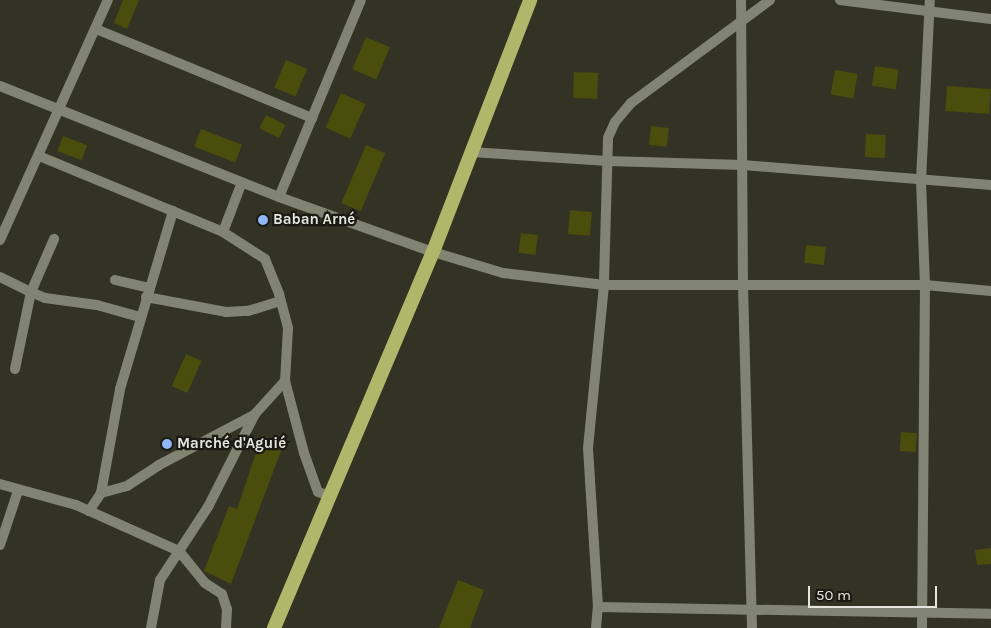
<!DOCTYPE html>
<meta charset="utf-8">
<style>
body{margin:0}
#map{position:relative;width:991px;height:628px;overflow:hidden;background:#323324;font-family:Karla,sans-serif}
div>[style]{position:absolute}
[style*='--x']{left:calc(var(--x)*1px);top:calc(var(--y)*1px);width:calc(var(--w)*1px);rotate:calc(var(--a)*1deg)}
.building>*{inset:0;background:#4a4d0b;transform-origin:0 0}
.service>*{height:10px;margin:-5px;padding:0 5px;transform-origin:5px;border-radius:5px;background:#828473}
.minor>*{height:10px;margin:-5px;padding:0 5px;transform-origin:5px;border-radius:5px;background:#828473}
.trunk>*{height:14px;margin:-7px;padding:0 7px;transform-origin:7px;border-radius:7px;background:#b1b76a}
.dots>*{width:14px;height:14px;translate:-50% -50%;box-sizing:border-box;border:2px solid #1a1a13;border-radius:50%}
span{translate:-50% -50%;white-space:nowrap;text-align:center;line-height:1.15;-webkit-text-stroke:4.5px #1a1a13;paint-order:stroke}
.poi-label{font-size:15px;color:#e5e6dd;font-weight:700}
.left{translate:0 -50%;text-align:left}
.scale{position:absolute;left:808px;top:586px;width:129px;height:22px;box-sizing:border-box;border:2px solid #e5e6dd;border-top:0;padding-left:6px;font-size:15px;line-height:18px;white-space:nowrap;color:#e5e6dd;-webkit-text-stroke:4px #1a1a13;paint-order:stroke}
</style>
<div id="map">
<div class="building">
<i style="clip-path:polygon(123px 0,139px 0,127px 29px,114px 23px)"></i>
<i style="left:366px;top:37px;width:26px;height:35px;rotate:23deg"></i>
<i style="left:286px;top:60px;width:23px;height:30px;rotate:23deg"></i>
<i style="left:875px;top:66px;width:24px;height:20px;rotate:9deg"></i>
<i style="left:835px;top:70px;width:23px;height:25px;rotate:10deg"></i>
<i style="left:574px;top:72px;width:24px;height:26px;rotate:2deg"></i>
<i style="left:947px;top:86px;width:44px;height:25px;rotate:4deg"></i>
<i style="left:341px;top:93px;width:27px;height:38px;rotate:24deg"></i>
<i style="left:266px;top:115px;width:22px;height:15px;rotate:27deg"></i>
<i style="left:651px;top:126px;width:18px;height:19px;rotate:6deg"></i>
<i style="left:201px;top:129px;width:44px;height:19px;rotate:21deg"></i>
<i style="left:866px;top:134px;width:20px;height:23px;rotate:3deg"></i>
<i style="left:63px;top:136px;width:26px;height:16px;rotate:21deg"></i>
<i style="left:366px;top:145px;width:21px;height:63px;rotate:23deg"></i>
<i style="left:570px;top:210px;width:22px;height:24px;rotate:5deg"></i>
<i style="left:521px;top:233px;width:17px;height:20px;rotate:7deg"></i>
<i style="left:806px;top:245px;width:20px;height:18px;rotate:6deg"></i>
<i style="left:186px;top:354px;width:17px;height:35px;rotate:24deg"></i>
<i style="left:901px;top:432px;width:16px;height:19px;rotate:4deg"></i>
<i style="clip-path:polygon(262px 435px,284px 443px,231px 584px,204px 571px,229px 506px,237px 509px)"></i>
<i style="clip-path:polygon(991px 548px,991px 564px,977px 565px,975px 550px)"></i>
<i style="clip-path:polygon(458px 580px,484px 590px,470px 628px,439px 628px)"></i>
</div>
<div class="service">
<i style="--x:39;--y:156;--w:199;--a:22.4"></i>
<i style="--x:223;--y:232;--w:50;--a:32.7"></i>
<i style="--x:265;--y:259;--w:38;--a:68"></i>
<i style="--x:279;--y:294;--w:35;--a:75"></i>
<i style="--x:288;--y:328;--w:53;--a:93.2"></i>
<i style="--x:285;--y:381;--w:74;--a:75.2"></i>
<i style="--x:304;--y:453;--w:41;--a:70.3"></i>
<i style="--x:318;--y:492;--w:13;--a:18"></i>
<i style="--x:223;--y:232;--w:53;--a:-69.2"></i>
<i style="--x:0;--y:277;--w:34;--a:26"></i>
<i style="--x:31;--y:292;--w:58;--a:-66.5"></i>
<i style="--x:115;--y:280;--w:35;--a:13"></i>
<i style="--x:146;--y:297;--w:81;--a:10.6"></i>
<i style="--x:226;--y:312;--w:22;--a:-3"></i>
<i style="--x:248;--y:311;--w:34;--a:-17"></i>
<i style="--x:15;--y:369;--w:79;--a:-78.3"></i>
<i style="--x:31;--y:292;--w:15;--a:23"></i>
<i style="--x:45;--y:298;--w:52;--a:7.7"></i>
<i style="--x:97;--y:305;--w:45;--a:15.6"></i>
<i style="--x:0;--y:484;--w:79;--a:15.4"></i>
<i style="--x:76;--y:505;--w:113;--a:24.1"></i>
<i style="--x:179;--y:551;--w:41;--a:50.9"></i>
<i style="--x:205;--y:583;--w:20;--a:33"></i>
<i style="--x:222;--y:594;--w:16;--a:72"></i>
<i style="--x:227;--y:609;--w:19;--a:93"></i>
<i style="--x:101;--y:493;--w:27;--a:-15"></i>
<i style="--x:127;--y:486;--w:38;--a:-33"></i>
<i style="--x:159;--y:465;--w:107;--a:-27.8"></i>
<i style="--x:89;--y:511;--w:22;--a:-56"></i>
<i style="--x:101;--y:493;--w:106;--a:-79.6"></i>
<i style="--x:120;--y:389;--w:186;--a:-73.4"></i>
<i style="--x:0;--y:545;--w:57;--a:-71.6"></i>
<i style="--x:151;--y:628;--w:49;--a:-79.4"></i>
<i style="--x:160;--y:580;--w:87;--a:-56.7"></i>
<i style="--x:208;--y:507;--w:104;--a:-63.2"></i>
<i style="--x:255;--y:414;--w:45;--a:-47.7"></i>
</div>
<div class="minor">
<i style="--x:741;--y:0;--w:285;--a:89.6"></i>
<i style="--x:743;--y:285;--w:343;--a:88.5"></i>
<i style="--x:770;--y:0;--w:173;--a:143.5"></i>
<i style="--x:631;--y:103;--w:25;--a:130"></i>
<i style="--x:615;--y:122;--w:17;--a:114"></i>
<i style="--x:608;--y:138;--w:147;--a:91.6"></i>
<i style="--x:604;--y:285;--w:164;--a:95.6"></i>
<i style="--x:588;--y:448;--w:159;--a:86.4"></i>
<i style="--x:598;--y:607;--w:393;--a:1"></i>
<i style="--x:840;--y:0;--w:152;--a:7.2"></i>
<i style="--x:96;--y:29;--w:234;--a:22.4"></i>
<i style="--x:0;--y:86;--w:300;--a:21.7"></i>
<i style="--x:279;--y:197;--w:164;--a:19.7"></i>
<i style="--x:433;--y:252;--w:73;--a:16.7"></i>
<i style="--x:503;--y:273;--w:102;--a:6.8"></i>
<i style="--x:604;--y:285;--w:321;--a:0"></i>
<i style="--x:925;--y:285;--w:66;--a:5.2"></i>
<i style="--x:471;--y:152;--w:137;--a:3.8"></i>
<i style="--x:608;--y:161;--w:135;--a:1.7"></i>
<i style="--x:743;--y:165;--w:249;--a:4.6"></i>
<i style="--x:279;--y:197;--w:213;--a:-67.4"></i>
<i style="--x:0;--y:240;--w:263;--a:-65.8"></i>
<i style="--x:596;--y:628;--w:21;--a:-85"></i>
<i style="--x:922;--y:628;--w:343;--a:-89.5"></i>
<i style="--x:925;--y:285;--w:104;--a:-92.2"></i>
<i style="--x:921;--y:181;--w:181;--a:-87.2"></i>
</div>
<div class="trunk">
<i style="--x:274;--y:628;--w:408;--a:-67.1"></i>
<i style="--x:433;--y:252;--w:270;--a:-68.9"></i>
</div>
<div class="dots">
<i style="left:263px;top:220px;background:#92b7fd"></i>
<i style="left:167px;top:444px;background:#92b7fd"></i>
</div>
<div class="poi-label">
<span class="left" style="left:273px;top:220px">Baban Arné</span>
<span class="left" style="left:177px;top:444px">Marché d'Aguié</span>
</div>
<div class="scale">50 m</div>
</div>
